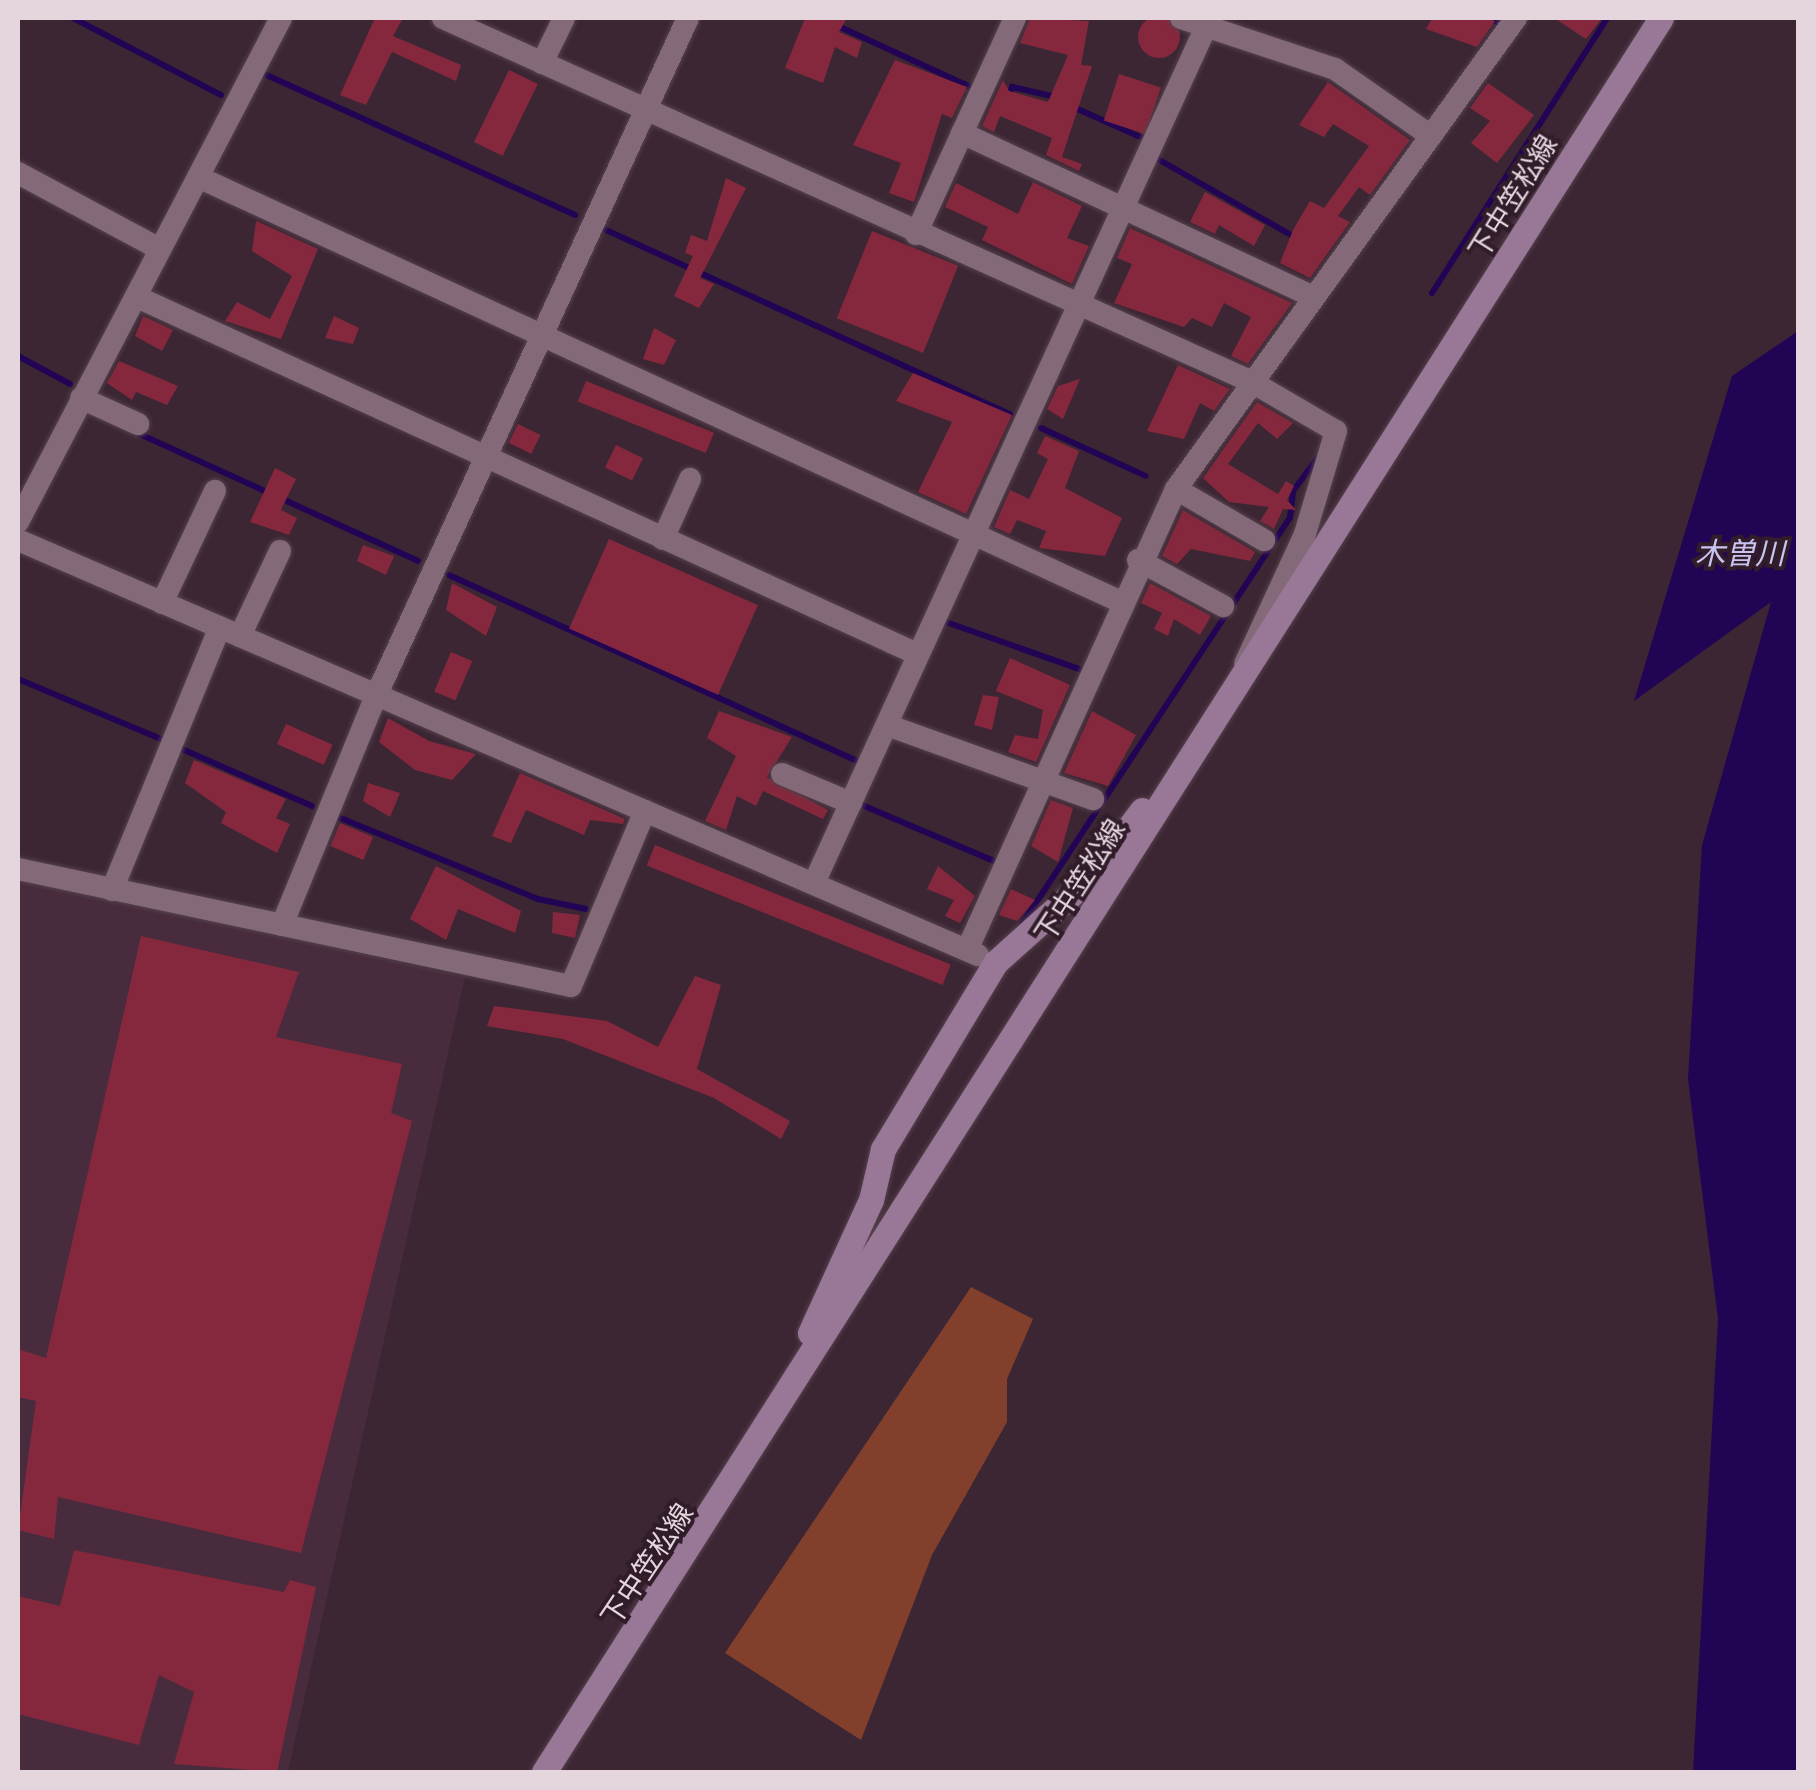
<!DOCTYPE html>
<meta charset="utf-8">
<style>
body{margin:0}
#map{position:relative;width:1816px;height:1790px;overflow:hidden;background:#3c2633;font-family:"Exo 2","Noto Sans JP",sans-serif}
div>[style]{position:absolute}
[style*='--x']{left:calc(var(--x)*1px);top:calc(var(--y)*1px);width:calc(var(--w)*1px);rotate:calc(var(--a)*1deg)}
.built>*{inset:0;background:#482b3c}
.green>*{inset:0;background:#82402c}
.water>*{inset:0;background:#220455}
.stream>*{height:6px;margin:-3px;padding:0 3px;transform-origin:3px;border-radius:3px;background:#220455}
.building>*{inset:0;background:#86283d;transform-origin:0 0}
.round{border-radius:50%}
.roads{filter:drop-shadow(0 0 2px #55424d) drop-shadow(0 0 2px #55424d)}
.minor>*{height:22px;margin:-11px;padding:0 11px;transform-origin:11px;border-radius:11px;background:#846a79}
.secondary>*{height:25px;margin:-12.5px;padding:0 12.5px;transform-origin:12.5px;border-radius:12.5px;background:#997897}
span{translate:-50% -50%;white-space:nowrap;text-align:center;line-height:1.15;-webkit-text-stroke:8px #311c29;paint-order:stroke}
.street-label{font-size:28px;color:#e5d6de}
.water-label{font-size:30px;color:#c8c3f1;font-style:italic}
.frame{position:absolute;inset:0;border:20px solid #e5d6de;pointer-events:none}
</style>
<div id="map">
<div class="built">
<i style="clip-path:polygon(18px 877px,465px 977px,288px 1772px,18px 1772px)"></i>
</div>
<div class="green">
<i style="clip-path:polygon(971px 1287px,1033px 1319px,1007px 1379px,1007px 1422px,932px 1555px,861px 1740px,725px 1653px)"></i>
</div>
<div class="water">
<i style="clip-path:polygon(1798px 331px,1798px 1772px,1693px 1772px,1718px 1319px,1688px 1079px,1702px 845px,1771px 602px,1634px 701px,1732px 376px)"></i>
</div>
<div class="stream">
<i style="--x:73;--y:18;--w:167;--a:27.5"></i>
<i style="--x:1487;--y:18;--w:15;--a:23"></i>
<i style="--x:838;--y:26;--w:149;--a:24.7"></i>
<i style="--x:260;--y:72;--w:346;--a:24.4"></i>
<i style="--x:1008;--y:100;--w:14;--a:-73"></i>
<i style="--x:1012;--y:87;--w:45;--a:12.8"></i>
<i style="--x:1073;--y:107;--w:73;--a:24.1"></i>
<i style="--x:1156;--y:158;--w:161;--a:29.7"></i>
<i style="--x:606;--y:230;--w:444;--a:24.5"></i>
<i style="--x:1432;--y:293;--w:326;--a:-57.5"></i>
<i style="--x:18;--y:356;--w:59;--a:28.3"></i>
<i style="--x:1041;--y:428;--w:115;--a:24.6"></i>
<i style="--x:133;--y:431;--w:313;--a:24.5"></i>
<i style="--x:449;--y:575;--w:448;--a:24.5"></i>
<i style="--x:943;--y:621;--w:144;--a:19.4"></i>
<i style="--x:18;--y:679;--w:155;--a:22.8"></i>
<i style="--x:182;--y:749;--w:142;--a:23.7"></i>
<i style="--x:862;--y:805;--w:143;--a:23"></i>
<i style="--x:338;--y:817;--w:216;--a:22.3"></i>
<i style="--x:538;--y:899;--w:49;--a:11.8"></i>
<i style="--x:1022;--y:924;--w:487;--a:-56.6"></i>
<i style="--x:1290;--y:517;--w:26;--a:-83"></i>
<i style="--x:1293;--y:491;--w:44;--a:-53.4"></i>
</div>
<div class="building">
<i class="round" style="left:1138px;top:16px;width:42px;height:42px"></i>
<i style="clip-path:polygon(375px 18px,403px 18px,393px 36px,461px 65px,456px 81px,392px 52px,366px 105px,340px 95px)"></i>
<i style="clip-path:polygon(805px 18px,847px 18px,839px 32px,862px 42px,857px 58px,835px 47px,823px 83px,785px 68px)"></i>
<i style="clip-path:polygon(1030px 18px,1089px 21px,1081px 65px,1092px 66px,1062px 157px,1082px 164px,1079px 171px,1046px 155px,1052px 138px,1000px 116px,994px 132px,982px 126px,1003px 80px,1009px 91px,1048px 102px,1068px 55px,1020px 43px)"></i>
<i style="clip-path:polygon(1432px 18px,1486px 18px,1495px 21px,1477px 47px,1426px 29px)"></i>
<i style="clip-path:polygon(1554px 18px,1602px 18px,1586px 39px)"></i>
<i style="clip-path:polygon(895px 60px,967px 87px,952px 118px,942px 114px,914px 202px,889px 193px,901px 163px,853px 145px)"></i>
<i style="left:509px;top:70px;width:32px;height:80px;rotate:26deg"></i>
<i style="left:1119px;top:74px;width:44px;height:49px;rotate:18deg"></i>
<i style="clip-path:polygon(1328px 82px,1410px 140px,1370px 195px,1359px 187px,1338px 216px,1350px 222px,1310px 278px,1280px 263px,1293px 230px,1310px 201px,1324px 208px,1369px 146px,1333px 124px,1324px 137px,1299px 125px)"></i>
<i style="clip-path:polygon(1488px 83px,1534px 115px,1497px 163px,1471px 143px,1490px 121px,1470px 108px)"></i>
<i style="clip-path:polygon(726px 178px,746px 188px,700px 278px,714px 284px,699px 308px,674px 296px,693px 256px,685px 253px,691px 235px,707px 241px)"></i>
<i style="clip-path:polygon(1033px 182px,1082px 206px,1067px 238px,1089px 246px,1072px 284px,982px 240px,988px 227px,945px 207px,956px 183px,1018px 214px)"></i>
<i style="clip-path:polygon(1205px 192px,1265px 225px,1254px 246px,1219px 225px,1215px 234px,1190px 222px)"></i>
<i style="clip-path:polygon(256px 221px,318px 249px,281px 339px,225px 321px,237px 302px,270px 319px,292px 276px,252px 251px)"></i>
<i style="clip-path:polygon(1130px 228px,1292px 303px,1248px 364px,1231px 356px,1251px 317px,1224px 303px,1212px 327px,1192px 318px,1184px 327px,1114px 303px,1132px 264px,1117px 258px)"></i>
<i style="left:872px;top:231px;width:93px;height:94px;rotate:22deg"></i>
<i style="clip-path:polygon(143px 316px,173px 330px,162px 351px,135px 336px)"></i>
<i style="clip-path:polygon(334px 316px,359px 328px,353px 344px,325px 338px)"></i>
<i style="clip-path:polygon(654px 328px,676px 340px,664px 365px,643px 359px)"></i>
<i style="clip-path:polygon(119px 361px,178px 386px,167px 405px,136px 392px,132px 400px,107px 383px)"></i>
<i style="clip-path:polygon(1178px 365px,1230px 389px,1214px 411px,1200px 403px,1184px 439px,1147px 431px)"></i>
<i style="clip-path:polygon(913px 373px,1012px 415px,966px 514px,918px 492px,952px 422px,896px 401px)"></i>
<i style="clip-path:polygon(1080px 379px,1063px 419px,1047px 409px,1058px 386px)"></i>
<i style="left:586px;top:381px;width:138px;height:22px;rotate:22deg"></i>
<i style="clip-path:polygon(1257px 402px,1293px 423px,1277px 439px,1258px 423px,1228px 464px,1278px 494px,1286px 481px,1294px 486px,1287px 500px,1296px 510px,1283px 509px,1274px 529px,1260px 521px,1269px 507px,1229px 502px,1203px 478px)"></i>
<i style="left:518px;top:424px;width:25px;height:21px;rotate:26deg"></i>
<i style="clip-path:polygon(1045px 436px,1079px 451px,1065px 488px,1122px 518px,1105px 556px,1039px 548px,1046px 531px,1017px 520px,1010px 534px,994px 527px,1010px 490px,1029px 499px,1048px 459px,1037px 453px)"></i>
<i style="left:616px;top:445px;width:30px;height:25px;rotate:26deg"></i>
<i style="clip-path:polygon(275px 468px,296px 479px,281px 510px,297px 518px,289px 535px,250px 522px)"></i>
<i style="clip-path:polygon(1183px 510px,1255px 552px,1250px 561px,1191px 549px,1177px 564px,1162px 556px)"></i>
<i style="left:609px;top:539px;width:163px;height:98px;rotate:24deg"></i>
<i style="clip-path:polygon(363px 545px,394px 556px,386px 575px,357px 561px)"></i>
<i style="clip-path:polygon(452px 583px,497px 607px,486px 636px,446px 610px)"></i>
<i style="clip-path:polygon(1150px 583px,1211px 616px,1200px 635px,1174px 619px,1168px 636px,1154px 629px,1162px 613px,1141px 603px)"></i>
<i style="left:451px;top:652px;width:23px;height:43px;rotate:23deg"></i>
<i style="clip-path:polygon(1010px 658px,1070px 685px,1036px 762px,1008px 752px,1015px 735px,1038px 739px,1043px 710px,996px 691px)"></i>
<i style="clip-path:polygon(983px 695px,999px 697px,992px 730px,974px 725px)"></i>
<i style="clip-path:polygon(719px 711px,792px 737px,767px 777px,828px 810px,823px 819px,763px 791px,756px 806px,737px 796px,726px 830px,705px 821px,736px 756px,707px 738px)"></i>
<i style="clip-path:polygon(1092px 711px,1136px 735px,1108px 786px,1064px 773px)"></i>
<i style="clip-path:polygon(388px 718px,429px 741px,476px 754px,452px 780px,415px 770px,379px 742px)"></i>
<i style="left:286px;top:724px;width:51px;height:22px;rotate:24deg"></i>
<i style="clip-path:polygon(194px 760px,286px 799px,276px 818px,290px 824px,277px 853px,221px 823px,226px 812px,185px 783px)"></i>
<i style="clip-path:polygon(520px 773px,625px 819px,623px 824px,590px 820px,584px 835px,526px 810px,511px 843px,492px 836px)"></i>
<i style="clip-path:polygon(368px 783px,400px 793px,390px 817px,363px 801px)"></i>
<i style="clip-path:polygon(1051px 800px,1073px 808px,1058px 862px,1031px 846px)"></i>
<i style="left:340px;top:823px;width:36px;height:25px;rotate:23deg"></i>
<i style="left:655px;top:845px;width:319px;height:22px;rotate:22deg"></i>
<i style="clip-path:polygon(436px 866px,521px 911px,515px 933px,458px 909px,446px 940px,410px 919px)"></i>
<i style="clip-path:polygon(938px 866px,975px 896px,960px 923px,945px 916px,954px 900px,927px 889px)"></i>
<i style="clip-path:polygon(1011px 889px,1035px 900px,1017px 921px,999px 915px)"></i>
<i style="clip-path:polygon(553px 912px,580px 915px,575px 938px,552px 933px)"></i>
<i style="clip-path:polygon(141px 936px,299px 972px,276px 1037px,402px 1064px,391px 1113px,412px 1121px,301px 1553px,58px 1497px,54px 1539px,18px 1530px,36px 1401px,18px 1397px,18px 1349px,46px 1358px)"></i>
<i style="clip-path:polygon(695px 976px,721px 985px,697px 1069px,790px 1121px,781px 1139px,714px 1098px,563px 1039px,487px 1026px,494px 1006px,607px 1021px,658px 1047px)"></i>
<i style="clip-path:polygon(74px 1550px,284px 1592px,290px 1580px,316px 1587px,277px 1772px,174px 1764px,194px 1692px,159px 1675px,139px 1745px,18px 1714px,18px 1596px,60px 1606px)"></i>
</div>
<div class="roads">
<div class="minor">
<i style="--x:443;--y:18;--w:887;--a:24.22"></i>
<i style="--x:1252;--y:382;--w:97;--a:30.3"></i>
<i style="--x:1336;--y:431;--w:108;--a:106.8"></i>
<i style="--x:1305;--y:534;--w:143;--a:114.8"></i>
<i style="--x:1181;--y:18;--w:162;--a:18.3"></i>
<i style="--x:1335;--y:69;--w:117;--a:34.9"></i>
<i style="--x:542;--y:63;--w:50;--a:-63.9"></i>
<i style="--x:962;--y:133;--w:388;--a:25"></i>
<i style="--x:18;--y:173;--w:159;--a:28.2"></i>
<i style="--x:198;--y:177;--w:1014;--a:24.72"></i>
<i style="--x:916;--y:234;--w:238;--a:-65.4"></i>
<i style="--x:137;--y:297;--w:858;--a:24.59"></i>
<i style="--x:81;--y:398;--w:63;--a:24.5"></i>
<i style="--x:1176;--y:489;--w:102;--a:30.1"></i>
<i style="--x:18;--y:522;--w:568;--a:-62.44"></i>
<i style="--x:663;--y:539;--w:66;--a:-65.8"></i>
<i style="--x:18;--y:540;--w:1046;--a:23.38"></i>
<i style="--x:1138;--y:560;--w:97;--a:28.4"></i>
<i style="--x:162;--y:603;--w:124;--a:-64.7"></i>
<i style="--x:240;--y:636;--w:94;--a:-64.8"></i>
<i style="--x:887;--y:725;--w:219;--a:19.8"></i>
<i style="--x:782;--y:774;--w:75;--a:22.8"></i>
<i style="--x:18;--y:869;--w:565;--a:11.95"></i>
<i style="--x:571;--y:986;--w:190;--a:-67.1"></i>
<i style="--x:814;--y:883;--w:951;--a:-65.4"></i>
<i style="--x:112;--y:890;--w:284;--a:-67.7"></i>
<i style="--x:282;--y:925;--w:248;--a:-67.7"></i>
<i style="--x:376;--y:696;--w:746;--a:-65.29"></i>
<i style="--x:967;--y:950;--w:506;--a:-65.61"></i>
<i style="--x:1176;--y:489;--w:581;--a:-54.18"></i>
</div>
<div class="secondary">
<i style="--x:810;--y:1333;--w:146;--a:-65.4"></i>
<i style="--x:871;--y:1200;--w:52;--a:-76.8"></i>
<i style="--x:883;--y:1149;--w:218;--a:-58.9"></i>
<i style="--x:996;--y:962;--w:132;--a:-41.9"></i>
<i style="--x:1094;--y:874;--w:80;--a:-53.1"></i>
<i style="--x:544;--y:1772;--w:2079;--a:-57.51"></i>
</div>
</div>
<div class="street-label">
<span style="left:1512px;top:196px;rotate:-58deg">下中笠松線</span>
<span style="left:1079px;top:880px;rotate:-57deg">下中笠松線</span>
<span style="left:646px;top:1564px;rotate:-56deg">下中笠松線</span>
</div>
<div class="water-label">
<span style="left:1740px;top:552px">木曽川</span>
</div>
<div class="frame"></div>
</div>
